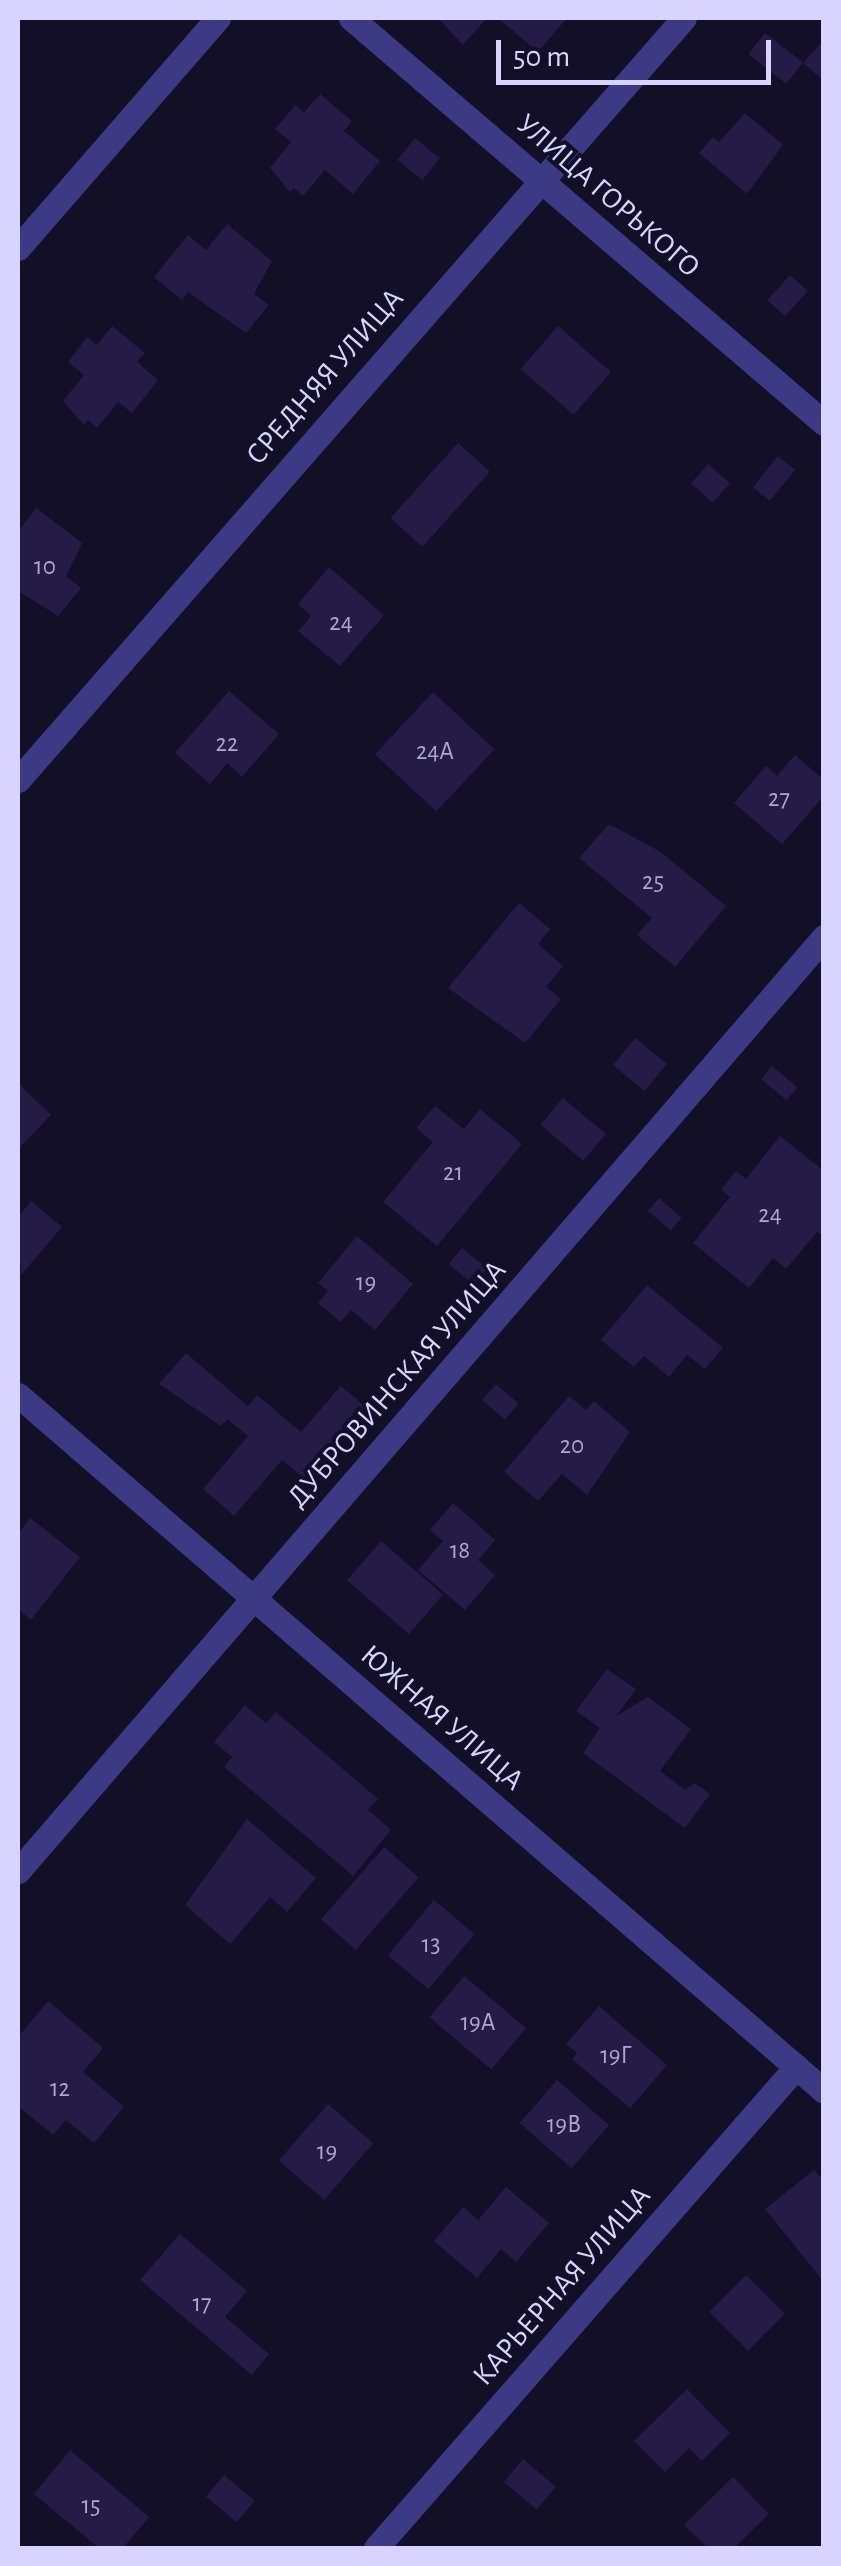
<!DOCTYPE html>
<meta charset="utf-8">
<style>
body{margin:0}
#map{position:relative;width:841px;height:2566px;overflow:hidden;background:#130f26;font-family:"Alegreya Sans",sans-serif}
div>[style]{position:absolute}
[style*='--x']{left:calc(var(--x)*1px);top:calc(var(--y)*1px);width:calc(var(--w)*1px);rotate:calc(var(--a)*1deg)}
.building>*{inset:0;background:#241b47;transform-origin:0 0}
.minor>*{height:25px;margin:-12.5px;padding:0 12.5px;transform-origin:12.5px;border-radius:12.5px;background:#3d3a85}
span{translate:-50% -50%;white-space:nowrap;text-align:center;line-height:1.15;-webkit-text-stroke:8px #130f26;paint-order:stroke}
.number-label{font-size:25px;color:#aca6d1}
.number-label span{-webkit-text-stroke-width:0}
.street-label{font-size:30px;color:#d9d4ff}
.frame{position:absolute;inset:0;border:20px solid #d9d4ff;pointer-events:none}
.scale{position:absolute;left:496px;top:40px;width:275px;height:45px;box-sizing:border-box;border:5px solid #d9d4ff;border-top:0;padding-left:12px;font-size:30px;line-height:35px;white-space:nowrap;color:#d9d4ff;-webkit-text-stroke:8px #130f26;paint-order:stroke}
</style>
<div id="map">
<div class="building">
<i style="clip-path:polygon(438px 18px,487px 18px,463px 45px)"></i>
<i style="clip-path:polygon(498px 18px,567px 18px,538px 52px)"></i>
<i style="left:765px;top:33px;width:48px;height:27px;rotate:38deg"></i>
<i style="clip-path:polygon(824px 40px,824px 81px,803px 63px)"></i>
<i style="clip-path:polygon(320px 94px,352px 121px,344px 131px,380px 161px,353px 194px,325px 170px,303px 196px,294px 188px,290px 192px,270px 168px,291px 142px,275px 129px,295px 105px,304px 112px)"></i>
<i style="clip-path:polygon(745px 113px,783px 145px,747px 194px,699px 153px,713px 137px,719px 142px)"></i>
<i style="left:415px;top:138px;width:32px;height:28px;rotate:39deg"></i>
<i style="clip-path:polygon(227px 224px,272px 261px,254px 294px,269px 305px,246px 333px,188px 292px,182px 300px,154px 277px,188px 235px,206px 250px)"></i>
<i style="left:790px;top:275px;width:24px;height:34px;rotate:42deg"></i>
<i style="clip-path:polygon(112px 326px,145px 353px,137px 362px,158px 380px,132px 413px,118px 402px,97px 428px,88px 420px,84px 425px,63px 401px,84px 375px,68px 362px,87px 337px,97px 345px)"></i>
<i style="left:558px;top:326px;width:70px;height:57px;rotate:41deg"></i>
<i style="left:458px;top:443px;width:43px;height:101px;rotate:42deg"></i>
<i style="left:778px;top:456px;width:22px;height:40px;rotate:39deg"></i>
<i style="left:708px;top:464px;width:29px;height:26px;rotate:41deg"></i>
<i style="clip-path:polygon(36px 508px,82px 543px,66px 576px,81px 588px,58px 616px,18px 591px,18px 532px)"></i>
<i style="clip-path:polygon(329px 567px,384px 615px,340px 666px,298px 631px,311px 616px,298px 604px)"></i>
<i style="clip-path:polygon(229px 691px,279px 734px,242px 777px,227px 763px,210px 784px,175px 753px)"></i>
<i style="left:433px;top:692px;width:84px;height:85px;rotate:43deg"></i>
<i style="clip-path:polygon(795px 755px,824px 780px,824px 796px,782px 844px,734px 803px,766px 766px,777px 776px)"></i>
<i style="clip-path:polygon(609px 824px,661px 852px,726px 906px,675px 967px,637px 935px,652px 918px,579px 858px)"></i>
<i style="clip-path:polygon(519px 903px,550px 929px,538px 944px,563px 966px,546px 987px,561px 999px,525px 1043px,448px 988px)"></i>
<i style="left:635px;top:1038px;width:41px;height:35px;rotate:39deg"></i>
<i style="left:772px;top:1066px;width:33px;height:17px;rotate:40deg"></i>
<i style="clip-path:polygon(18px 1083px,51px 1115px,18px 1149px)"></i>
<i style="left:563px;top:1098px;width:56px;height:35px;rotate:40deg"></i>
<i style="clip-path:polygon(435px 1106px,464px 1129px,480px 1109px,522px 1144px,437px 1246px,383px 1202px,433px 1142px,416px 1128px)"></i>
<i style="clip-path:polygon(780px 1136px,824px 1171px,824px 1237px,817px 1232px,786px 1269px,773px 1258px,749px 1288px,693px 1243px,730px 1197px,721px 1190px,736px 1171px,746px 1179px)"></i>
<i style="left:659px;top:1198px;width:30px;height:17px;rotate:41deg"></i>
<i style="clip-path:polygon(31px 1201px,62px 1227px,21px 1275px,18px 1217px)"></i>
<i style="clip-path:polygon(357px 1236px,413px 1284px,375px 1330px,351px 1310px,341px 1322px,318px 1303px,328px 1291px,318px 1283px)"></i>
<i style="left:462px;top:1248px;width:33px;height:21px;rotate:39deg"></i>
<i style="clip-path:polygon(647px 1285px,723px 1348px,705px 1369px,687px 1355px,669px 1377px,644px 1356px,634px 1367px,601px 1340px)"></i>
<i style="clip-path:polygon(186px 1353px,248px 1406px,257px 1395px,301px 1432px,341px 1386px,368px 1409px,307px 1481px,282px 1460px,234px 1516px,203px 1489px,248px 1436px,227px 1419px,221px 1426px,159px 1384px)"></i>
<i style="left:496px;top:1384px;width:30px;height:21px;rotate:41deg"></i>
<i style="clip-path:polygon(569px 1396px,586px 1410px,594px 1401px,630px 1432px,587px 1495px,562px 1474px,538px 1501px,504px 1472px)"></i>
<i style="clip-path:polygon(453px 1503px,495px 1540px,478px 1560px,495px 1575px,465px 1610px,418px 1570px,443px 1541px,430px 1530px)"></i>
<i style="clip-path:polygon(30px 1518px,80px 1557px,31px 1620px,18px 1609px,18px 1534px)"></i>
<i style="left:381px;top:1541px;width:82px;height:52px;rotate:41deg"></i>
<i style="clip-path:polygon(607px 1669px,636px 1689px,616px 1716px,648px 1697px,691px 1729px,660px 1771px,685px 1790px,694px 1783px,710px 1794px,685px 1828px,583px 1753px,600px 1728px,576px 1711px)"></i>
<i style="clip-path:polygon(245px 1705px,266px 1723px,276px 1712px,378px 1799px,368px 1810px,391px 1830px,353px 1876px,224px 1767px,232px 1757px,214px 1742px)"></i>
<i style="clip-path:polygon(247px 1819px,316px 1878px,287px 1912px,270px 1897px,230px 1944px,185px 1905px)"></i>
<i style="left:384px;top:1847px;width:46px;height:96px;rotate:41deg"></i>
<i style="left:434px;top:1900px;width:53px;height:72px;rotate:40deg"></i>
<i style="left:464px;top:1976px;width:81px;height:54px;rotate:40deg"></i>
<i style="clip-path:polygon(48px 2001px,103px 2048px,83px 2072px,124px 2107px,94px 2143px,66px 2120px,53px 2135px,18px 2106px,18px 2037px)"></i>
<i style="clip-path:polygon(599px 2006px,667px 2065px,630px 2108px,572px 2059px,577px 2053px,566px 2044px)"></i>
<i style="left:557px;top:2080px;width:69px;height:57px;rotate:41deg"></i>
<i style="left:328px;top:2104px;width:60px;height:75px;rotate:41deg"></i>
<i style="clip-path:polygon(814px 2170px,824px 2181px,824px 2282px,765px 2209px)"></i>
<i style="clip-path:polygon(506px 2187px,549px 2223px,516px 2262px,501px 2249px,477px 2278px,434px 2241px,463px 2207px,478px 2220px)"></i>
<i style="clip-path:polygon(180px 2234px,247px 2291px,225px 2317px,269px 2354px,252px 2375px,140px 2280px)"></i>
<i style="left:746px;top:2275px;width:55px;height:52px;rotate:45deg"></i>
<i style="clip-path:polygon(687px 2389px,730px 2433px,702px 2461px,689px 2448px,665px 2472px,634px 2441px)"></i>
<i style="clip-path:polygon(70px 2450px,149px 2517px,123px 2548px,99px 2548px,34px 2494px)"></i>
<i style="left:523px;top:2459px;width:43px;height:30px;rotate:40deg"></i>
<i style="left:224px;top:2475px;width:40px;height:28px;rotate:40deg"></i>
<i style="clip-path:polygon(733px 2477px,769px 2514px,734px 2548px,708px 2548px,684px 2525px)"></i>
</div>
<div class="minor">
<i style="--x:351;--y:18;--w:623;--a:40.57"></i>
<i style="--x:18;--y:248;--w:305;--a:-49"></i>
<i style="--x:18;--y:780;--w:1012;--a:-48.85"></i>
<i style="--x:18;--y:1395;--w:1065;--a:40.81"></i>
<i style="--x:18;--y:1871;--w:1234;--a:-49.21"></i>
<i style="--x:376;--y:2548;--w:639;--a:-48.87"></i>
</div>
<div class="number-label">
<span style="left:45px;top:567px">10</span>
<span style="left:341px;top:623px">24</span>
<span style="left:227px;top:744px">22</span>
<span style="left:435px;top:752px">24А</span>
<span style="left:779px;top:799px">27</span>
<span style="left:653px;top:882px">25</span>
<span style="left:453px;top:1173px">21</span>
<span style="left:770px;top:1215px">24</span>
<span style="left:366px;top:1283px">19</span>
<span style="left:572px;top:1446px">20</span>
<span style="left:460px;top:1551px">18</span>
<span style="left:431px;top:1945px">13</span>
<span style="left:478px;top:2023px">19А</span>
<span style="left:616px;top:2056px">19Г</span>
<span style="left:60px;top:2089px">12</span>
<span style="left:564px;top:2125px">19В</span>
<span style="left:327px;top:2152px">19</span>
<span style="left:202px;top:2304px">17</span>
<span style="left:91px;top:2506px">15</span>
</div>
<div class="street-label">
<span style="left:608px;top:196px;rotate:41deg">УЛИЦА ГОРЬКОГО</span>
<span style="left:325px;top:377px;rotate:-49deg">СРЕДНЯЯ УЛИЦА</span>
<span style="left:397px;top:1384px;rotate:-49deg">ДУБРОВИНСКАЯ УЛИЦА</span>
<span style="left:442px;top:1718px;rotate:41deg">ЮЖНАЯ УЛИЦА</span>
<span style="left:562px;top:2286px;rotate:-49deg">КАРЬЕРНАЯ УЛИЦА</span>
</div>
<div class="frame"></div>
<div class="scale">50 m</div>
</div>
